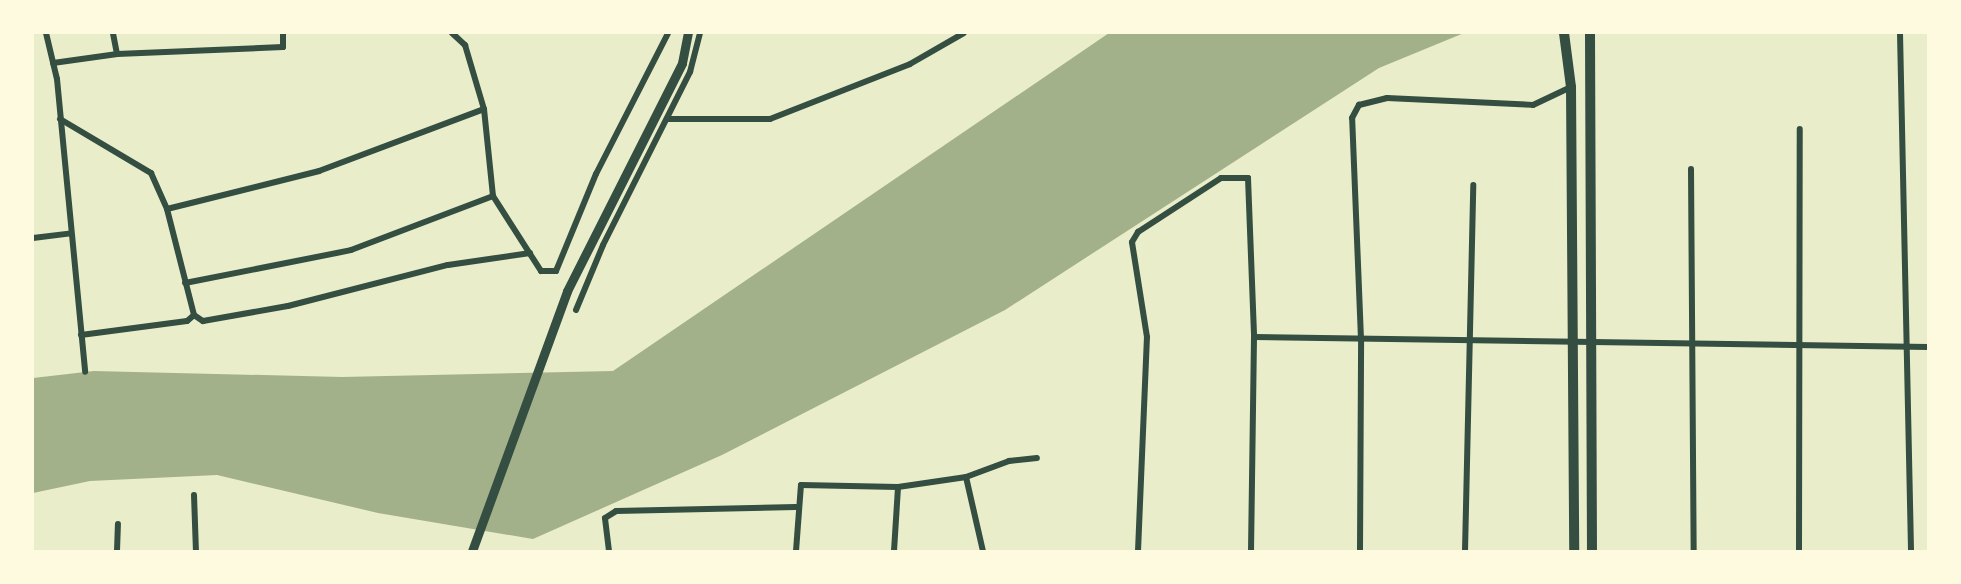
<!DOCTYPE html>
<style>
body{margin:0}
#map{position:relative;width:1961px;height:584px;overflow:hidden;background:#e9edc9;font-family:"Varela Round",sans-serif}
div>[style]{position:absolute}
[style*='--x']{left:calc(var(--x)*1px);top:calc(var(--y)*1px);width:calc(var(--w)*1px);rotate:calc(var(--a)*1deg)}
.water>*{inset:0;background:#a3b18a}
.minor>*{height:6px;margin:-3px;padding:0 3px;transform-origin:3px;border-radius:3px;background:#344e41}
.secondary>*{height:9px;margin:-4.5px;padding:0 4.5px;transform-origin:4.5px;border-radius:4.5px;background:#344e41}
.primary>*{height:10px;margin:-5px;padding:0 5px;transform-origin:5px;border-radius:5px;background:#344e41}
span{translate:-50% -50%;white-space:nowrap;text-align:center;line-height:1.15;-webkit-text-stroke:4.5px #fefae0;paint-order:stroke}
.frame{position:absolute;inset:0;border:34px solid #fefae0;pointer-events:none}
</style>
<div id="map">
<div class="water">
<i style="clip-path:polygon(1109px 33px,1464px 33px,1379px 68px,1005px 310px,722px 455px,533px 539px,378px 513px,217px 475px,90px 481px,33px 493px,33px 378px,94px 371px,342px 377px,613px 371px)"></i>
</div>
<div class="minor">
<i style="--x:46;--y:33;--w:47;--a:76.6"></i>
<i style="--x:57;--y:79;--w:294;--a:84.5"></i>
<i style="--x:452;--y:33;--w:18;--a:43"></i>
<i style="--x:465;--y:45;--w:67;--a:73.5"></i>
<i style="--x:484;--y:109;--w:87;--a:84.1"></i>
<i style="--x:493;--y:196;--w:89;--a:57.4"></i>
<i style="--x:541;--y:271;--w:15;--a:0"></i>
<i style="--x:556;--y:271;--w:105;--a:-67.6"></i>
<i style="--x:596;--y:174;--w:158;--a:-62.9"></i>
<i style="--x:1900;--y:33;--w:518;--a:88.78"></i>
<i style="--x:117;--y:54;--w:166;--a:-2.4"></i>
<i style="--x:283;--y:47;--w:14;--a:-90"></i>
<i style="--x:53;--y:63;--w:65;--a:-8"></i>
<i style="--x:117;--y:54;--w:21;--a:-101"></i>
<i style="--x:60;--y:119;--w:106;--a:30.7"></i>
<i style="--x:151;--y:173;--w:39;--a:66"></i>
<i style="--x:167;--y:209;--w:109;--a:75.7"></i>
<i style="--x:194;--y:315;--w:9;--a:139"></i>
<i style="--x:187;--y:321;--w:107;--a:172.5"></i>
<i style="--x:668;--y:119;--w:102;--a:0"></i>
<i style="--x:770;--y:119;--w:150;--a:-21.4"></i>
<i style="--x:910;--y:64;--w:62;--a:-29.9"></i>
<i style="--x:1691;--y:169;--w:382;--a:89.6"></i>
<i style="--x:167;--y:209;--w:157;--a:-14"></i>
<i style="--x:319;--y:171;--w:176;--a:-20.6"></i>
<i style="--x:33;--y:238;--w:38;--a:-7"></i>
<i style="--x:185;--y:283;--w:169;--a:-11.2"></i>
<i style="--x:351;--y:250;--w:152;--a:-20.8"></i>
<i style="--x:576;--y:310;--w:70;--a:-67.4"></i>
<i style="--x:603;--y:245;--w:194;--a:-63.3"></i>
<i style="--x:690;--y:72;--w:40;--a:-75.6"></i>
<i style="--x:194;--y:315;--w:11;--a:34"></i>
<i style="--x:203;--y:321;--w:86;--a:-10"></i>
<i style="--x:288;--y:306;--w:165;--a:-14.4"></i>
<i style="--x:448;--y:265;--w:83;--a:-8.3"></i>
<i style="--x:1254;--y:337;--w:674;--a:0.85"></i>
<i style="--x:966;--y:477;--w:76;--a:77.1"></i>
<i style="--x:194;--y:495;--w:56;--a:88"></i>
<i style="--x:117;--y:551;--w:27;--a:-88"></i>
<i style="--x:609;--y:551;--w:33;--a:-97"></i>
<i style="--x:605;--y:518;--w:13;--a:-32"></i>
<i style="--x:616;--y:511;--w:180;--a:-1.3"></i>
<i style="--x:796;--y:551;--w:66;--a:-85.7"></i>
<i style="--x:801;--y:485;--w:97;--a:1.2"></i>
<i style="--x:898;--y:487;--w:69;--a:-8.4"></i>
<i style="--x:966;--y:477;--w:46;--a:-20.4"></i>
<i style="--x:1009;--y:461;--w:28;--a:-6"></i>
<i style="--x:894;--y:551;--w:64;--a:-86.4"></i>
<i style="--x:1138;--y:551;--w:214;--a:-87.6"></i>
<i style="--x:1147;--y:337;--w:96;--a:-99"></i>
<i style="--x:1132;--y:242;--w:12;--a:-59"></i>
<i style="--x:1138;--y:232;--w:99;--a:-33"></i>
<i style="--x:1221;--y:178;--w:27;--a:0"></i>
<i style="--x:1248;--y:178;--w:159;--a:87.8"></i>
<i style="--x:1254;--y:337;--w:214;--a:90.8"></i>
<i style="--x:1360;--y:551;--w:212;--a:-89.7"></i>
<i style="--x:1361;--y:339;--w:221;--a:-92.3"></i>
<i style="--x:1352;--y:118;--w:15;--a:-62"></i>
<i style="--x:1359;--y:105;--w:29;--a:-14"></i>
<i style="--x:1387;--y:98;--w:146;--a:2.7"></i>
<i style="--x:1533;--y:105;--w:42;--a:-25.3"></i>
<i style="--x:1465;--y:551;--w:366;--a:-88.7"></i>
<i style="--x:1799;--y:551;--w:422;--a:-89.9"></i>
</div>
<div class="secondary">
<i style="--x:472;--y:551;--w:277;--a:-69.9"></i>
<i style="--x:567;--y:291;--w:255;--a:-63.2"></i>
<i style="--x:682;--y:63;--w:31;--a:-79"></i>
</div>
<div class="primary">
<i style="--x:1564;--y:33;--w:54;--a:82.6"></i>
<i style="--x:1571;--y:87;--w:464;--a:89.6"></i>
<i style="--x:1590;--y:33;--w:518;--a:89.78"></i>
</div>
<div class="frame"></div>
</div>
